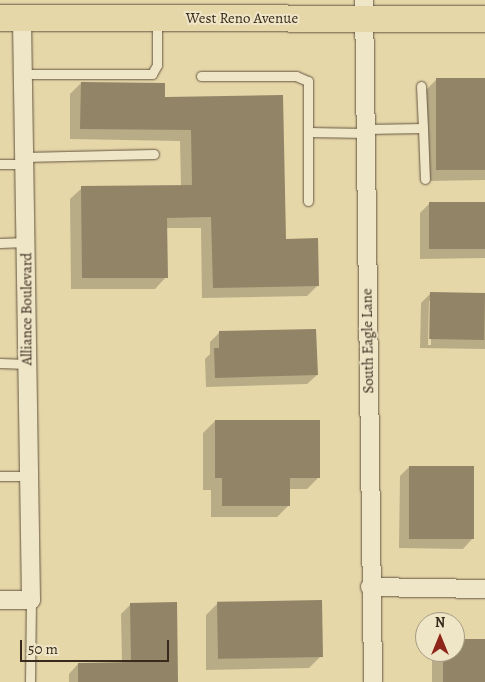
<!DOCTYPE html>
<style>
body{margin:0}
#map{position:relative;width:485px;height:682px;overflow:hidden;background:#e6d7a9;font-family:Alegreya,serif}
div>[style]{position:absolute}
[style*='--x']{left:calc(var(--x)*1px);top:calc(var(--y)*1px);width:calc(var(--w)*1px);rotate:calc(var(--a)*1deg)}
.shadow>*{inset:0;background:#0003}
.building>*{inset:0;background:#928466;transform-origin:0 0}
.roads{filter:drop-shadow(0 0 1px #645640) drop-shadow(0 0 1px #645640)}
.service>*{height:9px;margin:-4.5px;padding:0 4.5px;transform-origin:4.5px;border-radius:4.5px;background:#efe5c7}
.minor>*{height:18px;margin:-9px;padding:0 9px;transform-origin:9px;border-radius:9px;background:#efe5c7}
.primary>*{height:26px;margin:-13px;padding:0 13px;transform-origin:13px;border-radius:13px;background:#e6d7a9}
span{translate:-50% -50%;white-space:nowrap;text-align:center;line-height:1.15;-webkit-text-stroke:4px #efe5c7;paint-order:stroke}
.street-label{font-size:15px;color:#382b1d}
.north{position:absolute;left:415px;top:612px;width:50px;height:50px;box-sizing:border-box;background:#efe5c7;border:1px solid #a69b83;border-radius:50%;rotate:0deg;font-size:14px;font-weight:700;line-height:20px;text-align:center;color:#382b1d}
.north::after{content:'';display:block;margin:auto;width:18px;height:22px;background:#8f2418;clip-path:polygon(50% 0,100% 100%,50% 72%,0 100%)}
.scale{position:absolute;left:20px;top:640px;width:149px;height:22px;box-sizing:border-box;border:2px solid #382b1d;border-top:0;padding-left:6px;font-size:15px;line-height:18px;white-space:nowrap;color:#382b1d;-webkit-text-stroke:4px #efe5c7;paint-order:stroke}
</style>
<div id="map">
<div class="shadow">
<i style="clip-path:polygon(437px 79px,485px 79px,485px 180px,426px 181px,425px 91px)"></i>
<i style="clip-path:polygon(81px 83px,163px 98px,282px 96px,284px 240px,318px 285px,307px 296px,202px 298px,201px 228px,166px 228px,166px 277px,155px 289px,71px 289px,70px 199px,82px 188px,181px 187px,180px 141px,70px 139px,70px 94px)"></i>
<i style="clip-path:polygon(485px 203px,485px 258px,420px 259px,420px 213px,429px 204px)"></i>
<i style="clip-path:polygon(evenodd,430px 294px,485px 294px,485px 349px,420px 348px,421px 303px,430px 294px,429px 301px,431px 301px,431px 345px,428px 345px,429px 301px)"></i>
<i style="clip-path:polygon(220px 332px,317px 375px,307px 384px,206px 387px,205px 359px,210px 354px,210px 342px)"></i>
<i style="clip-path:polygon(215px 421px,319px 477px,307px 489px,289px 489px,289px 505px,277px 517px,211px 517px,211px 490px,203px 490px,203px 433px)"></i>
<i style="clip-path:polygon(409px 467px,472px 539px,463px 549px,399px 548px,400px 476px)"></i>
<i style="clip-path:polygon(218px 603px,321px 656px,309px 668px,206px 670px,206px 615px)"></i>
<i style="clip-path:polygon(131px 604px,177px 682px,69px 682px,69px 674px,78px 664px,122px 664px,121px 614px)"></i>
<i style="clip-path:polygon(455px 640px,485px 640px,485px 682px,432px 682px,432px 652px,455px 652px)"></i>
</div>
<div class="building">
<i style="left:436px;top:78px;width:49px;height:92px"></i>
<i style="clip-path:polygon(81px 82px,165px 83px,165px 97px,283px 95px,286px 239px,318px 238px,319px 286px,213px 288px,211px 217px,167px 218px,168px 278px,82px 278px,81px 186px,192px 185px,191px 130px,80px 129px)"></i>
<i style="left:485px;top:202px;width:47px;height:56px;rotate:90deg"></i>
<i style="left:430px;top:292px;width:55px;height:47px;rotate:1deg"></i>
<i style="clip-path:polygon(316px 329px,318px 375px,215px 378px,214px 348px,219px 348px,219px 331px)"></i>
<i style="clip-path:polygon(215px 420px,320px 420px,320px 478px,290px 478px,290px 506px,222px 506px,222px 478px,215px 478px)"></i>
<i style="left:409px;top:466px;width:65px;height:73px"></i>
<i style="left:322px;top:600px;width:57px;height:105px;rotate:89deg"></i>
<i style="clip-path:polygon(177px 602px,178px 682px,78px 682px,78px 663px,131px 662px,130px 603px)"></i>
<i style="clip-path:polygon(455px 639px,485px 639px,485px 682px,443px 682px,443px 652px,455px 652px)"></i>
</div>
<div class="roads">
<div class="service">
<i style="--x:23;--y:74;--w:129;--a:0"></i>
<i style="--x:152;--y:74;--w:10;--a:-61"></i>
<i style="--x:157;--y:65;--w:45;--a:-90"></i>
<i style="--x:201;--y:76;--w:95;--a:0"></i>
<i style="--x:296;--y:76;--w:13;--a:23"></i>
<i style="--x:308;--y:81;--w:51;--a:90"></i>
<i style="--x:308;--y:132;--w:58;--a:1"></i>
<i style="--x:423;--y:128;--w:51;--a:87.8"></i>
<i style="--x:366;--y:129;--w:57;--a:-1"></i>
<i style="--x:423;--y:128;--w:42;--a:-92.7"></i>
<i style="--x:308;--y:132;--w:69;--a:90"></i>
<i style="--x:24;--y:157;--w:130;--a:-1.3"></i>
<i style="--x:0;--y:164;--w:24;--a:0"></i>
<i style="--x:0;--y:243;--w:26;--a:-2"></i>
<i style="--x:0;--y:363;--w:27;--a:2"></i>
<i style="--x:0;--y:476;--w:29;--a:0"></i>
<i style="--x:30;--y:682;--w:82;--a:-89.3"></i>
</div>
<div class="minor">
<i style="--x:364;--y:0;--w:682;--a:89.24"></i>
<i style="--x:370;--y:587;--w:115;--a:1"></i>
<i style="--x:0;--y:600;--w:31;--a:0"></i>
<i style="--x:31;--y:600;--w:581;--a:-90.89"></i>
</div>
<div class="primary">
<i style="--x:0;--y:18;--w:485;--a:0.1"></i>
</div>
</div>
<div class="street-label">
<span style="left:242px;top:19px">West Reno Avenue</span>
<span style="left:27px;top:309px;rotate:-90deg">Alliance Boulevard</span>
<span style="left:368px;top:341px;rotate:-91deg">South Eagle Lane</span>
</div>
<div class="north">N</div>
<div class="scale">50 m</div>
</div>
